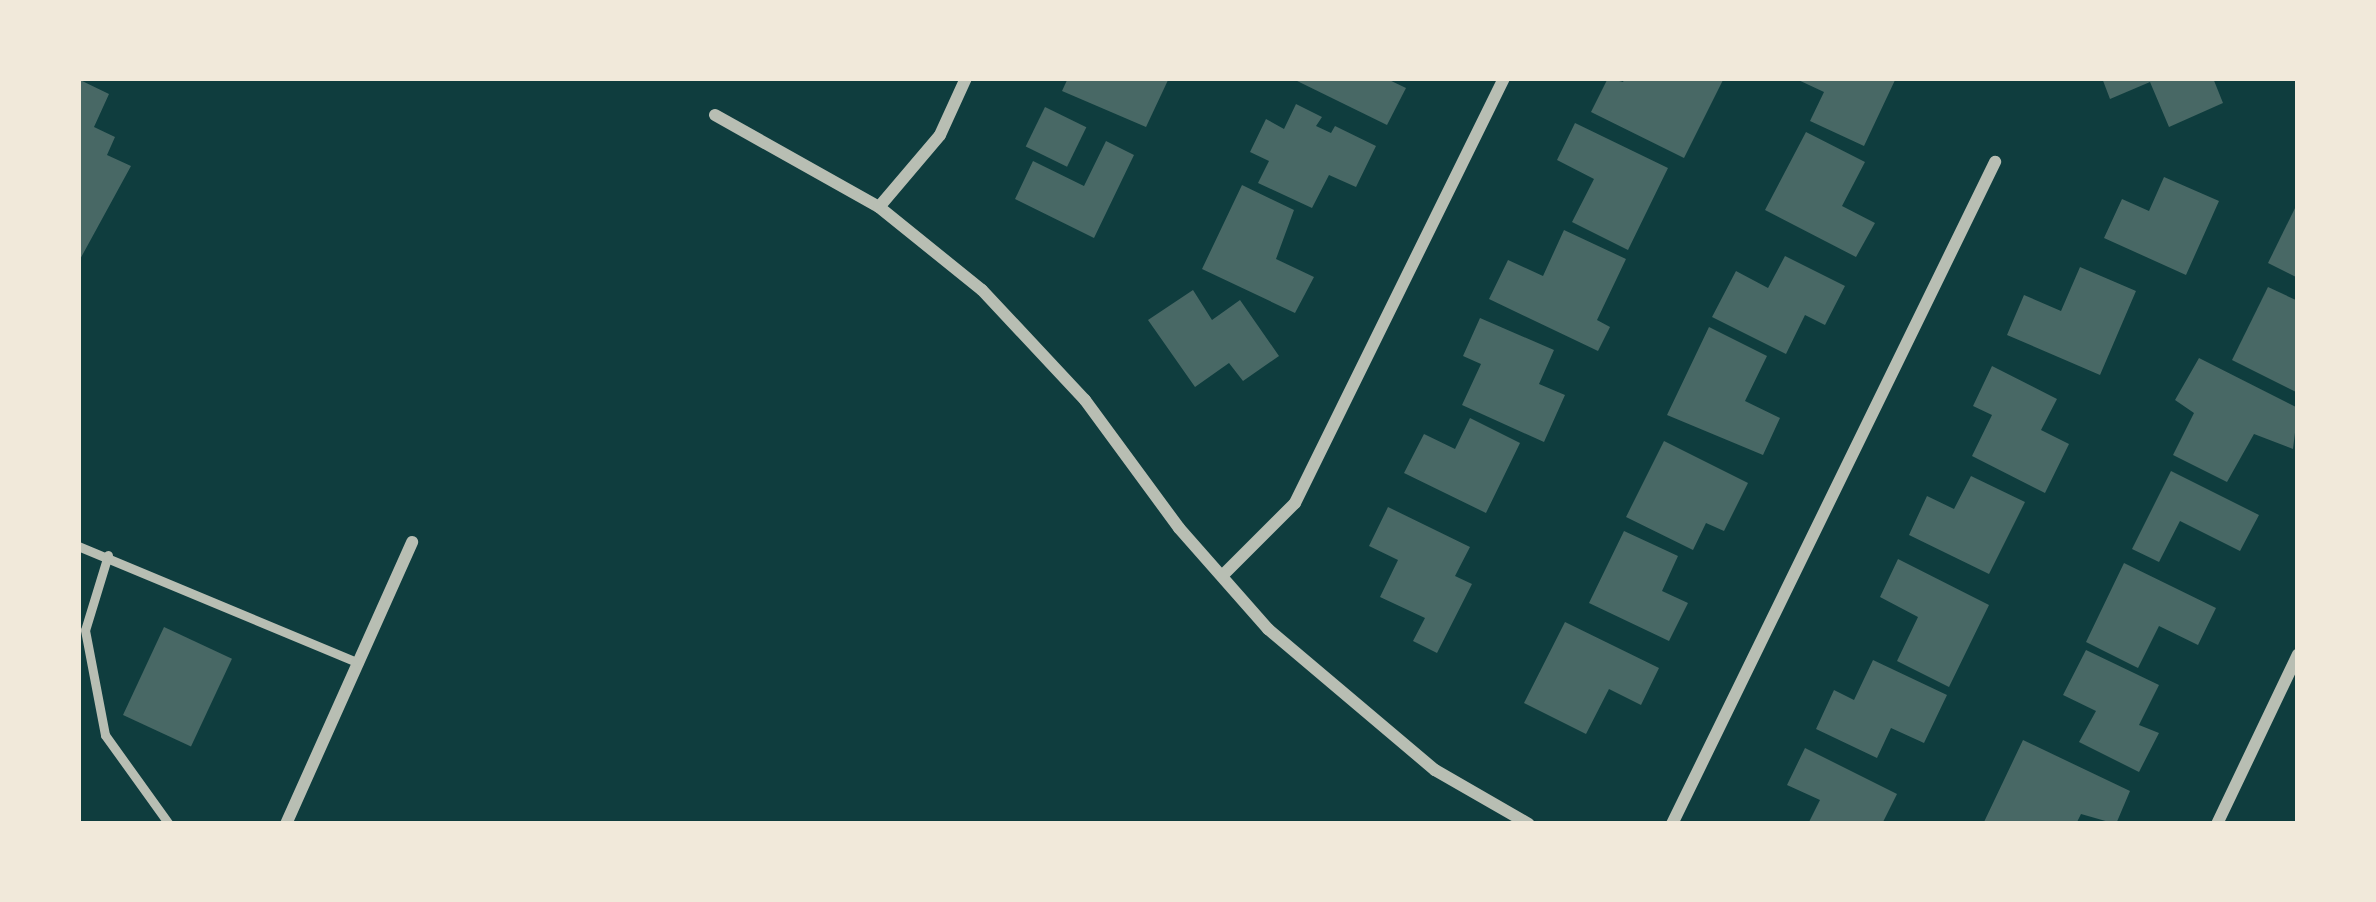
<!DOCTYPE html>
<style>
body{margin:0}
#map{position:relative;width:2376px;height:902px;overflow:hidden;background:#0f3d3e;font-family:"PT Sans",sans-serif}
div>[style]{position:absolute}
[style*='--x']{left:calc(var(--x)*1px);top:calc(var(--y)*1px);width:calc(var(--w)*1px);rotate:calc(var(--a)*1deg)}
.building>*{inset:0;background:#486865;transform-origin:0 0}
.service>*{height:9px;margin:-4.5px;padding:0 4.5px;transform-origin:4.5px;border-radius:4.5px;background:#b8beb3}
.minor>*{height:12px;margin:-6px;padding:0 6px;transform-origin:6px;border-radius:6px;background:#b8beb3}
span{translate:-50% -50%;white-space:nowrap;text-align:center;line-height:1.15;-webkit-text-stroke:9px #f1e9da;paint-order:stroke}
.frame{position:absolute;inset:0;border:81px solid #f1e9da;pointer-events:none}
</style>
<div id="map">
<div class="building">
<i style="clip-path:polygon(1068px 78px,1169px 78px,1146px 127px,1062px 91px)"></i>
<i style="clip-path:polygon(1291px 78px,1385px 78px,1406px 88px,1387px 125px)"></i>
<i style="clip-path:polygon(1608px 78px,1623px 82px,1625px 78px,1724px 78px,1684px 158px,1591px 112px)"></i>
<i style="clip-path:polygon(1794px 78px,1896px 78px,1864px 146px,1810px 121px,1824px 92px)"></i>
<i style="clip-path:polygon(2102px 78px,2213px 78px,2223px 103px,2169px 127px,2150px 82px,2110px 99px)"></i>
<i style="clip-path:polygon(78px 79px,109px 94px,94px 127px,115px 137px,107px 155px,131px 166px,78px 263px)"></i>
<i style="clip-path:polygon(1296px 104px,1322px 117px,1316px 126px,1331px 133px,1335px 126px,1376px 146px,1356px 187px,1329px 175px,1312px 208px,1258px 183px,1269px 161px,1250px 152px,1266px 119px,1284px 129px)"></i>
<i style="left:1045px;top:107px;width:46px;height:44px;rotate:26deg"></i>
<i style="clip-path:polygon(1575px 123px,1668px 168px,1628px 250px,1572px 222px,1594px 179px,1557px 160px)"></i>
<i style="clip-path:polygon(1806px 132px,1865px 162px,1842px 206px,1875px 223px,1856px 257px,1765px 210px)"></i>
<i style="clip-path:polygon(1106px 141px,1134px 155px,1094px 238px,1015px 199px,1033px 161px,1084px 186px)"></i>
<i style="clip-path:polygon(2164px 177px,2219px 201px,2186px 275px,2104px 238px,2122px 199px,2149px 211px)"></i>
<i style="clip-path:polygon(1242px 185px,1294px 210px,1276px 259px,1314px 277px,1295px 313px,1202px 269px)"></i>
<i style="clip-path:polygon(2298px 202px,2298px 278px,2268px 263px)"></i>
<i style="clip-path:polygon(1564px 230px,1626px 259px,1597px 320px,1610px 327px,1598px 351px,1489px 299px,1508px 260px,1543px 276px)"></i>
<i style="clip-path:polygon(1785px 256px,1845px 286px,1825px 325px,1805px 315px,1786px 354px,1712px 317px,1736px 271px,1768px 288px)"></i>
<i style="clip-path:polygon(2080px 267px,2136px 291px,2100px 375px,2007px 335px,2024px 295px,2061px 311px)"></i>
<i style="clip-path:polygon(2268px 287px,2298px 301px,2298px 393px,2232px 360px)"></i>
<i style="clip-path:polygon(1193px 290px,1212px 320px,1240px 300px,1279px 356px,1243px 381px,1229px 363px,1195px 387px,1148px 320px)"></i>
<i style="clip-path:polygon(1480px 318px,1554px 350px,1539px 384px,1565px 395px,1544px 442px,1462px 405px,1481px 364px,1463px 356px)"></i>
<i style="clip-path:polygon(1709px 327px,1767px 356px,1745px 401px,1780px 418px,1763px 455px,1667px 415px)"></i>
<i style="clip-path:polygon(2199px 358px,2298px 408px,2293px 449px,2254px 434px,2227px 482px,2173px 455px,2194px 413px,2175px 400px)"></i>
<i style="clip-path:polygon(1992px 366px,2057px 399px,2041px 430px,2069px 444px,2045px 493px,1972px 456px,1992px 415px,1973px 406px)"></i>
<i style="clip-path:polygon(1470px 418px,1520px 443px,1486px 513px,1404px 473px,1424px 434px,1455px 449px)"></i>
<i style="clip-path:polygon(1664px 441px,1748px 483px,1724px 531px,1706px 523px,1693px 550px,1626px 517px)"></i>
<i style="clip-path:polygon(2171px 471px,2259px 515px,2240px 551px,2180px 521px,2159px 562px,2132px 549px)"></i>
<i style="clip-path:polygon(1971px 476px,2025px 502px,1989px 574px,1909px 535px,1927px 496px,1954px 509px)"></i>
<i style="clip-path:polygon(1388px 507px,1470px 547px,1455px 576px,1472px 584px,1437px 653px,1413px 641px,1425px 618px,1380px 597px,1398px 560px,1369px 546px)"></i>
<i style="clip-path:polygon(1624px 531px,1678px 556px,1662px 591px,1688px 603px,1669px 641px,1589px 603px)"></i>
<i style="clip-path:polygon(1898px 559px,1989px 605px,1949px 687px,1897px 661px,1918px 617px,1880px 597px)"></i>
<i style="clip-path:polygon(2124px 563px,2216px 608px,2198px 645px,2159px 626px,2138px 668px,2086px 642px)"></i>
<i style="clip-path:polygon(1565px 622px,1659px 668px,1641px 705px,1609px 689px,1586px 734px,1524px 703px)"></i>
<i style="left:164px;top:627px;width:75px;height:97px;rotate:25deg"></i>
<i style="clip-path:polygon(2086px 650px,2159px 685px,2139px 725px,2159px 733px,2139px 772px,2079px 742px,2096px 711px,2063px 695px)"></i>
<i style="clip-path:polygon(1873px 660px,1947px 695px,1924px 743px,1891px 728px,1877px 758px,1816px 729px,1834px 690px,1854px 700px)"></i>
<i style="clip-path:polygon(2023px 740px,2130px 791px,2116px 824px,2081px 814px,2076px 824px,1984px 822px)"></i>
<i style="clip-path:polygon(1805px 748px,1897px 794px,1882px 824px,1808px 824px,1820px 800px,1787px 785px)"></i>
</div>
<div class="service">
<i style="--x:78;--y:546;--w:304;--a:22.6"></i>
<i style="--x:108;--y:555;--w:78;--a:107"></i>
<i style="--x:85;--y:630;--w:107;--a:79.2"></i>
<i style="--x:105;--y:735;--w:110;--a:54.3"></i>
</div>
<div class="minor">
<i style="--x:715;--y:115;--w:188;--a:29.3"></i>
<i style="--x:879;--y:207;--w:132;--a:38.9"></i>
<i style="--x:982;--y:290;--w:151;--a:46.9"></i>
<i style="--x:1085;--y:400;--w:159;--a:53.7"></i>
<i style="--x:1179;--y:528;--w:135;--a:48.6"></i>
<i style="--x:1268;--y:629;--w:219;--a:40.2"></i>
<i style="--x:1435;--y:770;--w:108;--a:29.9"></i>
<i style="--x:879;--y:207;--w:94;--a:-49.7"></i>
<i style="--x:940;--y:135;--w:63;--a:-65.5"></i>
<i style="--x:1222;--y:576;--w:103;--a:-45"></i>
<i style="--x:1295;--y:503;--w:474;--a:-63.8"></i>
<i style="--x:286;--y:824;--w:309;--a:-65.9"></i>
<i style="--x:1672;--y:824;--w:737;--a:-63.99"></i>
<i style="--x:2217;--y:824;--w:188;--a:-64.5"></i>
</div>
<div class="frame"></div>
</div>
